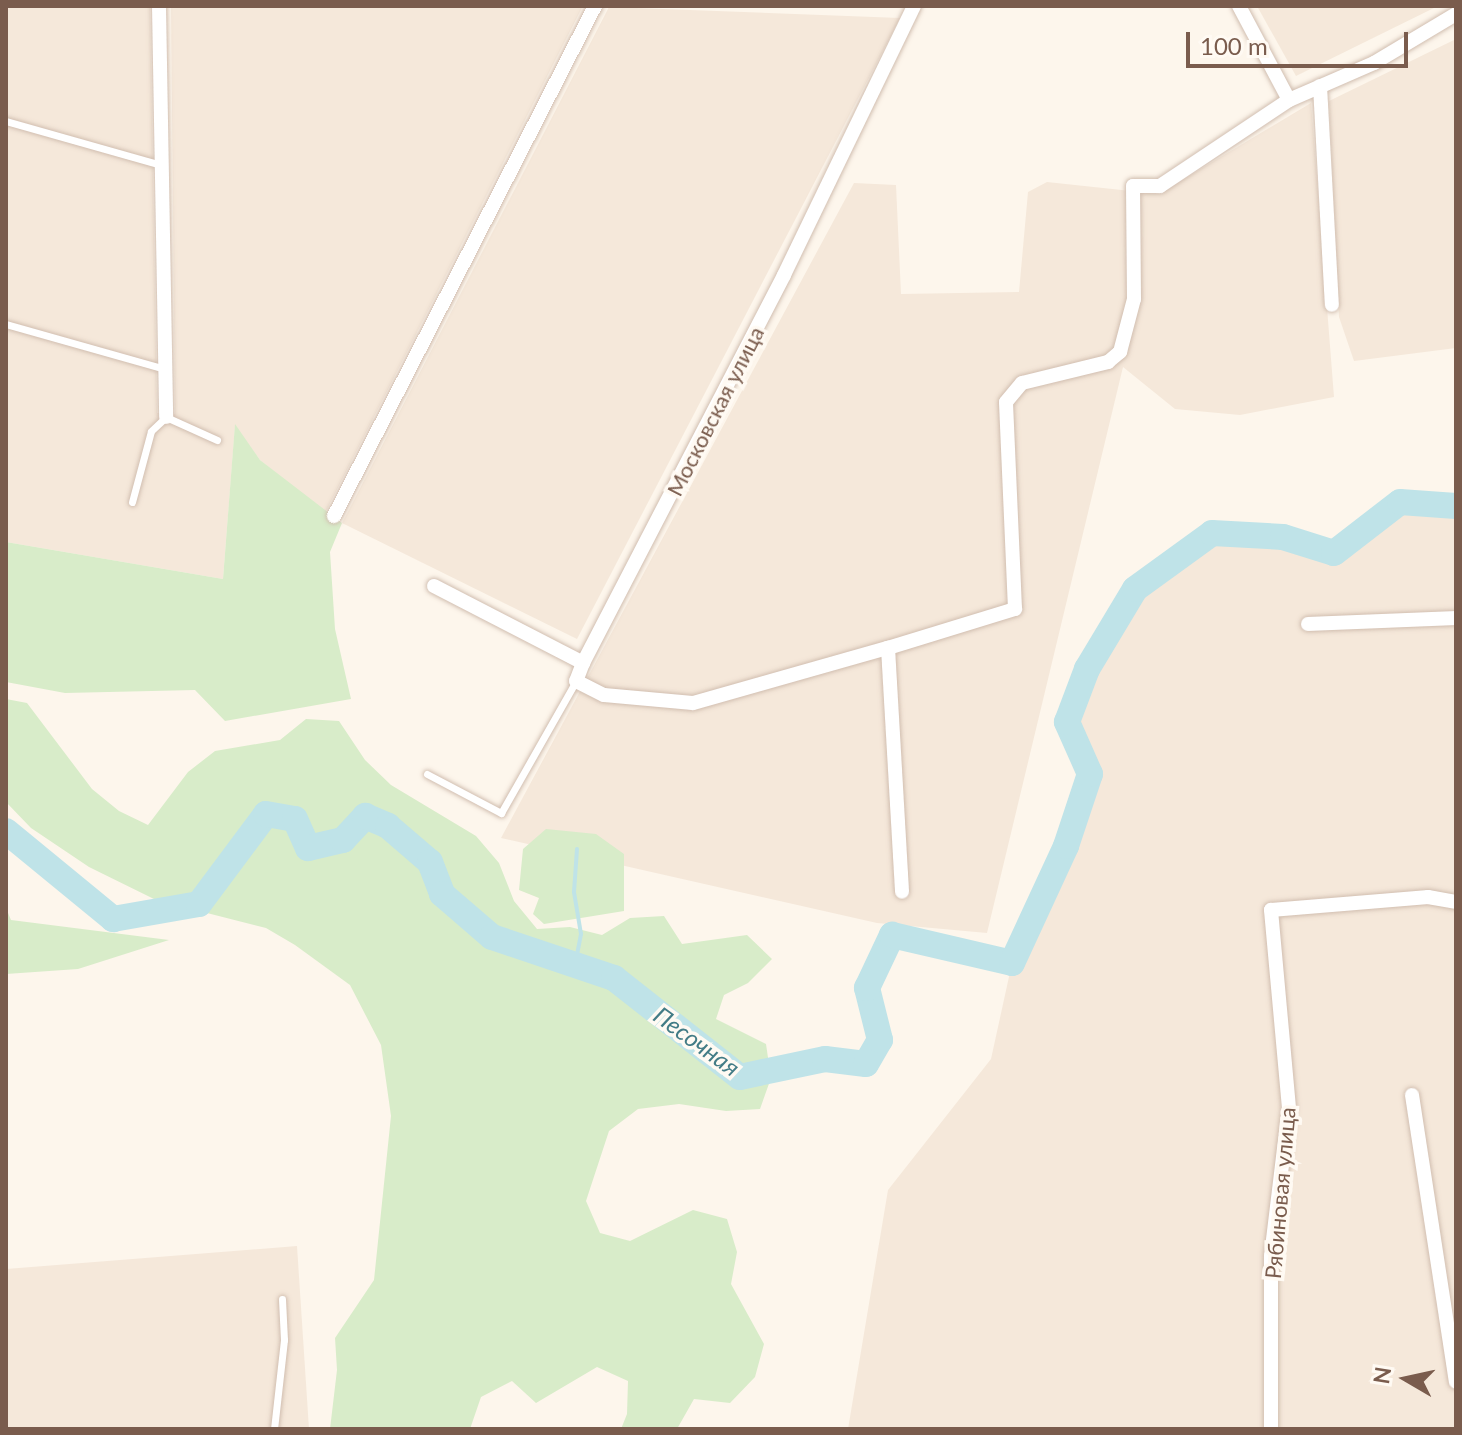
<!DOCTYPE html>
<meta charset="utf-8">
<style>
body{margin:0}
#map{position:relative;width:1462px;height:1435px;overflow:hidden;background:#fdf6ec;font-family:Lato,sans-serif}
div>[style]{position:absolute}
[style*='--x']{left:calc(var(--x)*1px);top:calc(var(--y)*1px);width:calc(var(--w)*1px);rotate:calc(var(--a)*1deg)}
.residential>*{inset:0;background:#f5e8da}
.green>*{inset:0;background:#d8ecc9}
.stream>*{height:4px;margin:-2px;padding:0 2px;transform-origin:2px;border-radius:2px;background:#bfe3e8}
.river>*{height:26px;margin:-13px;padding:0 13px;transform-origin:13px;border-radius:13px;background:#bfe3e8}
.roads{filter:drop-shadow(0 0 2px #d1beb0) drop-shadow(0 0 2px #d1beb0)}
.service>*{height:7px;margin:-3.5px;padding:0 3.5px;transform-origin:3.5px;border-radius:3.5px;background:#fff}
.minor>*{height:14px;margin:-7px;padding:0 7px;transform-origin:7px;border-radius:7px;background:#fff}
span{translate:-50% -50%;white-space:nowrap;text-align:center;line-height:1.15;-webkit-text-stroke:7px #fffaf3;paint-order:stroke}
.street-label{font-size:22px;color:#7a5c4d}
.water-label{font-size:24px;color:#437c86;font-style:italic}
.frame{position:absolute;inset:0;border:8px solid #7a5c4d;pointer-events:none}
.north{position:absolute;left:1366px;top:1339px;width:80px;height:80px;-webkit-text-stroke:6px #fffaf3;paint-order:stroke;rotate:279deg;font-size:22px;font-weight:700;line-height:32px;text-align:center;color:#7a5c4d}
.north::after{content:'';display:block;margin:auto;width:28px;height:36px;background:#7a5c4d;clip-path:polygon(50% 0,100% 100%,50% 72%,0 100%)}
.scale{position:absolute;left:1186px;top:32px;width:222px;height:36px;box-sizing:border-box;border:4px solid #7a5c4d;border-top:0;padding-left:10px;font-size:24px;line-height:28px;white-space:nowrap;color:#7a5c4d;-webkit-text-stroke:6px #fffaf3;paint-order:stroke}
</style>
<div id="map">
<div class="residential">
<i style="clip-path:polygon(6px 6px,150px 6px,157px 413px,175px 414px,171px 6px,583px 6px,325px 513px,260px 460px,235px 426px,223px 579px,6px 542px)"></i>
<i style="clip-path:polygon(1257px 6px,1438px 6px,1296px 76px)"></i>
<i style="clip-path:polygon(609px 7px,900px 18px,577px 639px,342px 523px)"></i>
<i style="clip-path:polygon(1456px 39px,1456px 348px,1354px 361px,1339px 317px,1329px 101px)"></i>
<i style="clip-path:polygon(1311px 103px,1334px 397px,1240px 415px,1175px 409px,1123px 367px,987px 933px,877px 923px,501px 838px,854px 183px,896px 185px,901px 294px,1019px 292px,1028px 192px,1047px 182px,1159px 194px)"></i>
<i style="clip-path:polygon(1400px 502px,1456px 506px,1456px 1429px,848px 1429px,888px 1190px,991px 1059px,1012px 963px,1065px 846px,1090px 774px,1067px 722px,1087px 669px,1135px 589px,1212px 533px,1283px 537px,1334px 553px)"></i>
<i style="clip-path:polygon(297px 1246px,309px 1429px,6px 1429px,6px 1269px)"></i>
</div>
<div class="green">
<i style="clip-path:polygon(235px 424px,260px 460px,342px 523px,330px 552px,335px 629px,351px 699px,225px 721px,195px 690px,65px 693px,6px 682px,6px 542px,223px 579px)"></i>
<i style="clip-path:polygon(6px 699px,27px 703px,92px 789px,119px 811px,148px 825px,188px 772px,215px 751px,280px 740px,306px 719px,339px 721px,365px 760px,391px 785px,476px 836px,499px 863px,514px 901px,537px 929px,570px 927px,602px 935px,630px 918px,664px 916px,682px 944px,747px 935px,772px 959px,748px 983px,724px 995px,716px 1019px,766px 1044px,771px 1078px,760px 1109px,726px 1111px,679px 1104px,638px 1109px,609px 1131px,586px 1201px,600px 1233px,630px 1241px,693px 1210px,727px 1219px,737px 1252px,731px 1284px,764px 1344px,755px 1377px,730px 1403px,694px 1399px,677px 1429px,621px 1429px,627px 1414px,628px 1381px,597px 1367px,536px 1403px,512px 1381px,481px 1397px,470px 1429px,330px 1429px,337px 1370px,335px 1338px,374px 1280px,391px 1116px,381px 1045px,350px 985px,295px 945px,266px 928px,156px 900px,89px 867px,31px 828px,6px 802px)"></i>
<i style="clip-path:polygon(546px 829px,596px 834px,624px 854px,624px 911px,544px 924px,533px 914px,539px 898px,519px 890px,523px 849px)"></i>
<i style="clip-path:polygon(6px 908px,11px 920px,169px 940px,78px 969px,6px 974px)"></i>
</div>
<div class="stream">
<i style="--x:575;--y:965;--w:32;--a:-79"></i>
<i style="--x:581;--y:934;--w:43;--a:-99.5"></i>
<i style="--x:574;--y:892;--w:43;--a:-86"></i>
</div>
<div class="river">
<i style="--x:6;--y:831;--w:139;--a:39.4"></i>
<i style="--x:113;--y:919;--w:87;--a:-9.9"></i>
<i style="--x:199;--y:904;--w:112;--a:-53.3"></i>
<i style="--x:266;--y:814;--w:29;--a:10"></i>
<i style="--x:295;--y:819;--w:32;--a:66"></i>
<i style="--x:308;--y:848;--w:36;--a:-13"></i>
<i style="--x:343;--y:840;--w:33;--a:-47"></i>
<i style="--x:365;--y:816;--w:25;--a:23"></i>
<i style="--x:388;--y:826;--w:55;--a:40.6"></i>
<i style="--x:430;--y:862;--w:34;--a:69"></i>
<i style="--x:442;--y:894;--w:66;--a:40.7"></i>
<i style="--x:492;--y:937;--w:129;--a:18.6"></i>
<i style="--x:614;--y:978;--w:160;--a:38.2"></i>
<i style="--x:740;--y:1077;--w:87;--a:-12"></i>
<i style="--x:825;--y:1059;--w:41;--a:7"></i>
<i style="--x:866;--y:1064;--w:28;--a:-60"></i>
<i style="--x:880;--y:1040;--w:54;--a:-104"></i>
<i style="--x:867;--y:988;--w:59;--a:-64.7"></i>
<i style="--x:892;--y:935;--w:123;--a:13.1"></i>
<i style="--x:1012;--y:963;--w:129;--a:-65.2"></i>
<i style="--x:1066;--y:846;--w:76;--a:-71.6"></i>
<i style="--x:1090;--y:774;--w:57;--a:-113.9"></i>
<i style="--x:1067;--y:722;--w:57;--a:-69.3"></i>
<i style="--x:1087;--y:669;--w:93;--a:-59"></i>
<i style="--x:1135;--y:589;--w:95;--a:-36"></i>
<i style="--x:1212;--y:533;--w:71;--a:3.2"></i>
<i style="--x:1283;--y:537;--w:53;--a:17.4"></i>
<i style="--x:1334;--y:553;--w:83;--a:-37.7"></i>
<i style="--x:1400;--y:502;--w:56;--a:4.1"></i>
</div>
<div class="roads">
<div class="service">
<i style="--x:6;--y:121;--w:161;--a:15.8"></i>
<i style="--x:6;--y:324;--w:165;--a:15.8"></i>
<i style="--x:132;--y:502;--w:73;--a:-75"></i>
<i style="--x:151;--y:431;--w:21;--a:-43"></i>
<i style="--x:166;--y:417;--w:56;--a:24.3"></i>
<i style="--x:427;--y:774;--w:84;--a:27.8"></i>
<i style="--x:501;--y:813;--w:152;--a:-60.4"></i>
<i style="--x:274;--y:1429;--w:90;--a:-83.6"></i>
<i style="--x:284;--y:1340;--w:41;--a:-92.8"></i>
</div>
<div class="minor">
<i style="--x:159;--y:6;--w:411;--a:89"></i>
<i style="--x:1239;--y:6;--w:106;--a:62"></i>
<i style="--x:1320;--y:86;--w:219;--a:86.9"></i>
<i style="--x:334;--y:516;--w:573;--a:-62.9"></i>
<i style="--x:434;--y:586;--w:168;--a:27.3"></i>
<i style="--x:583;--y:663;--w:437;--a:-62.6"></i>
<i style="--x:784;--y:275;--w:299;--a:-64.2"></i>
<i style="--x:1308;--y:624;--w:148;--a:-2.3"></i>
<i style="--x:888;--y:648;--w:133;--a:-17.1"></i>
<i style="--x:1015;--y:609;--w:207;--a:-92.5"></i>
<i style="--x:1006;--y:402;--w:25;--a:-50"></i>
<i style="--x:1022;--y:383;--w:89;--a:-13.7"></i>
<i style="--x:1108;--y:362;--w:16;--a:-40"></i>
<i style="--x:1120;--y:352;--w:55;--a:-75.2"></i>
<i style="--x:1134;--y:299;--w:113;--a:-90.5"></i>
<i style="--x:1133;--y:186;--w:27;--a:0"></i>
<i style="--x:1160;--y:186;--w:155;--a:-33.7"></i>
<i style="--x:1289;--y:100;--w:93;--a:-23.5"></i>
<i style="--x:1374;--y:63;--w:96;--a:-30.9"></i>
<i style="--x:583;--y:663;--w:19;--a:111"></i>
<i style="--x:576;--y:681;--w:31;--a:27"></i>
<i style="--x:604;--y:695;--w:89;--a:5.1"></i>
<i style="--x:693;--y:703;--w:203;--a:-15.8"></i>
<i style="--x:888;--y:648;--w:244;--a:86.7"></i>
<i style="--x:1412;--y:1095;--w:290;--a:81.3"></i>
<i style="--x:1271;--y:1429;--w:173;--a:-90"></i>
<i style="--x:1271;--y:1256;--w:149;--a:-83.1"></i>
<i style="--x:1289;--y:1108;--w:199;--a:-95.2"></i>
<i style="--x:1271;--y:910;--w:158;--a:-4.7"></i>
<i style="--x:1428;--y:897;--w:28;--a:10"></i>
</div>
</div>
<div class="street-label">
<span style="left:715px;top:411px;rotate:-63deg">Московская улица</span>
<span style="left:1280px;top:1193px;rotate:-85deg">Рябиновая улица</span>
</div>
<div class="water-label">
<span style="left:697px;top:1041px;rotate:36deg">Песочная</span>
</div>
<div class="frame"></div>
<div class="north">N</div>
<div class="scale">100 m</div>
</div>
